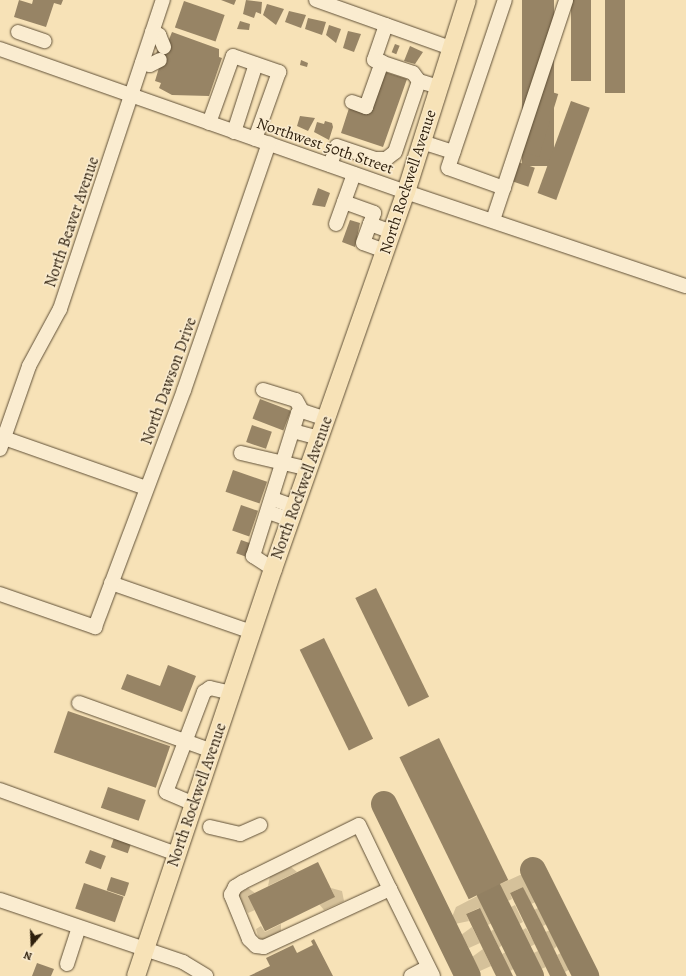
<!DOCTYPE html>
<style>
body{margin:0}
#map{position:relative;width:686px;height:976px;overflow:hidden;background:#f7e2b7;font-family:Alegreya,serif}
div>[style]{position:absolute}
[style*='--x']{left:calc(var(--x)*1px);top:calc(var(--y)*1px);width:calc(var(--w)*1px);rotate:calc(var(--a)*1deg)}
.green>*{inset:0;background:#d5c19a}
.taxiway>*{height:26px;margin:-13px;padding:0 13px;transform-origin:13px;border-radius:13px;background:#928062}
.building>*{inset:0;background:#978465;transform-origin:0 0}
.roads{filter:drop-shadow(0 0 1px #605037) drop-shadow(0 0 1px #605037)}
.minor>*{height:14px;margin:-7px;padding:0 7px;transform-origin:7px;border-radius:7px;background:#faecd0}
.major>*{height:18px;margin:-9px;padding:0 9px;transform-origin:9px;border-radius:9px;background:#f7e2b7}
span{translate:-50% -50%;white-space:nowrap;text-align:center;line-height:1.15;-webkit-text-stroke:3px #faecd0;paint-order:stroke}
.street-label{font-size:16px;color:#2e1f0c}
.north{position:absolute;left:12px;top:924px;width:40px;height:40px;-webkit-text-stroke:3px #faecd0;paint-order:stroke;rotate:199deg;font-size:11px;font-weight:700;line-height:16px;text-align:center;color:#2e1f0c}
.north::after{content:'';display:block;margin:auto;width:14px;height:18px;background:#2e1f0c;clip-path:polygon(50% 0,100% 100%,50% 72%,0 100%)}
</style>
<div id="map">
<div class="green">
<i style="clip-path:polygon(291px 867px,297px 872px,268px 886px,270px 876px)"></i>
<i style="clip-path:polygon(520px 875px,531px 877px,540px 895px,538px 901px,531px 904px,523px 887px,510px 893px,512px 899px,506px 902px,500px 899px,494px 887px)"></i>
<i style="clip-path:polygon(248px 888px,255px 893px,255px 910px,248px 913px,237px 895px)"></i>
<i style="clip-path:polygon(331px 888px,342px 891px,344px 901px,324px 910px,319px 904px,335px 897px)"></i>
<i style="clip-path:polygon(485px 892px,497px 917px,494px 922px,488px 925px,479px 908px,466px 914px,469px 921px,455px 924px,452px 917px,456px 907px)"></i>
<i style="clip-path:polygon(515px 905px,523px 922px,517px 925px,512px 923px,507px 914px,509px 908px)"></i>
<i style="clip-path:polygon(540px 907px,546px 909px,551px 918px,549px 923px,543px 926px,534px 910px)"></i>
<i style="clip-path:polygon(281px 924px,281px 934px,263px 941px,258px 936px,256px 929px,261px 926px,265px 932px)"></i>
<i style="clip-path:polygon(472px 927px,480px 943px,469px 948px,461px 935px)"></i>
<i style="clip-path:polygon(497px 928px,503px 930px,507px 940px,499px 948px,491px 931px)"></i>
<i style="clip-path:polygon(526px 928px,535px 944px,528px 948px,523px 946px,519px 936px,521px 931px)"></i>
<i style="clip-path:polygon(551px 930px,557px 931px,562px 941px,554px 949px,545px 932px)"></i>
<i style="clip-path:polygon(483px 949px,491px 966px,480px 971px,472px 957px)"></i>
<i style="clip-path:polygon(508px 951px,514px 953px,518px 962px,517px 967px,510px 971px,502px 954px)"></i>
<i style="clip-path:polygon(538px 951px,546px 967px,539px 970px,534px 968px,530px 959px,531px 954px)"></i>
<i style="clip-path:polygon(563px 952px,569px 954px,573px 963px,572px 968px,565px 972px,557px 955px)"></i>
</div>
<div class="taxiway">
<i style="--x:384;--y:804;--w:191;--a:64"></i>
<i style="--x:533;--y:870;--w:119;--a:63.4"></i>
<i style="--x:489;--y:891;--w:95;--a:63.7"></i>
</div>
<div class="building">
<i style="clip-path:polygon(19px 0,32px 4px,33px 0,63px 0,61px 5px,54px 3px,46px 27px,14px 17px)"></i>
<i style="clip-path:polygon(221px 0,236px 0,234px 5px)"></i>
<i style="clip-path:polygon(246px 0,262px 2px,261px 14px,256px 12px,254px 18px,243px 14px)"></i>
<i style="left:522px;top:0;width:32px;height:166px"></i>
<i style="left:571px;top:0;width:20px;height:81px"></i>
<i style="left:605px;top:0;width:20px;height:93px"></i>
<i style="left:184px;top:1px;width:43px;height:28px;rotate:19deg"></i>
<i style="clip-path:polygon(267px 4px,284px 9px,276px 25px,263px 15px)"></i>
<i style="clip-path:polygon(289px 11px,306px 15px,301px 28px,285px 22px)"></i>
<i style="clip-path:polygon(308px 18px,326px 22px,322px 35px,305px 29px)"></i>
<i style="clip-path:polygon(240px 21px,250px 24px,249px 30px,237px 29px)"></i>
<i style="clip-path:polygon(329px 25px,341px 29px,336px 43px,326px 35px)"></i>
<i style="clip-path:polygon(348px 31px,361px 34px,354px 52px,343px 48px)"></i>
<i style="clip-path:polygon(172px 32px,219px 49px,219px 57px,222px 58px,209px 96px,172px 95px,159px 88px,161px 83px,155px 81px,161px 61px,155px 57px,159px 46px,166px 47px)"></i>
<i style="left:395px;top:44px;width:5px;height:9px;rotate:22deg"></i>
<i style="clip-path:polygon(410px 46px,423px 52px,415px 64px,404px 61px)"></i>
<i style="clip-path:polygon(301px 60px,308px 63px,307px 67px,300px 65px)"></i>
<i style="clip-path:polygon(382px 71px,407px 79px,383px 147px,341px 133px,350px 105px,368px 112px)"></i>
<i style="left:542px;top:89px;width:17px;height:66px;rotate:17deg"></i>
<i style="left:571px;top:101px;width:20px;height:98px;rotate:20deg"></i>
<i style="clip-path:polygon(300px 116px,315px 118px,308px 131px,297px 126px)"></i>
<i style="clip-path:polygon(325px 121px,332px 123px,333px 127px,329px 140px,314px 132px,317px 122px,324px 124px)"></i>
<i style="left:515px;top:161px;width:21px;height:20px;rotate:19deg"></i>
<i style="clip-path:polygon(318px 188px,330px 193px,325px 207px,312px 205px)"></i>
<i style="clip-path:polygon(350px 220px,360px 223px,355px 247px,342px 242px)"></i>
<i style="left:260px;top:399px;width:33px;height:21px;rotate:21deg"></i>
<i style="left:252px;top:425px;width:21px;height:18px;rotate:19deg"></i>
<i style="left:233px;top:470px;width:36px;height:23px;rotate:19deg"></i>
<i style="left:241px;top:505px;width:18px;height:27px;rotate:19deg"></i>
<i style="left:241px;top:540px;width:12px;height:14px;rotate:20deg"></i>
<i style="left:376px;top:588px;width:121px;height:23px;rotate:64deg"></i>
<i style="left:324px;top:638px;width:112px;height:27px;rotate:64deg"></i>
<i style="clip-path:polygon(168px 665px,196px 676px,182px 712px,121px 689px,127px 674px,160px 686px)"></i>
<i style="left:68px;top:711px;width:108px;height:44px;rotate:19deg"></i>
<i style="left:439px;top:738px;width:158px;height:44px;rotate:64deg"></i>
<i style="left:108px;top:787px;width:40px;height:22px;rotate:19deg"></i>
<i style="left:115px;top:835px;width:18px;height:13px;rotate:19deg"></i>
<i style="left:90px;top:850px;width:17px;height:14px;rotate:21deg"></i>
<i style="left:318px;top:862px;width:39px;height:78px;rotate:64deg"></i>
<i style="left:111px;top:877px;width:19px;height:14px;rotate:18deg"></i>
<i style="left:84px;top:883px;width:42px;height:27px;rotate:19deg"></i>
<i style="clip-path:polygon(523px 887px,543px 926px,567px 976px,550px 976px,510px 893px)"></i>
<i style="clip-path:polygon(480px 908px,491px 931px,513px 976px,496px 976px,494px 972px,466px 914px)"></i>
<i style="clip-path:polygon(314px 939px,333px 976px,249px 976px,270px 966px,266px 958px,293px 945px,297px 953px,313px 945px,311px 941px)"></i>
<i style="clip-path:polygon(37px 963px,54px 969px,51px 976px,32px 976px)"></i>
</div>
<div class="roads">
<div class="minor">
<i style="--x:316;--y:0;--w:143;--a:19.6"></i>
<i style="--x:386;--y:25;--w:37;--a:109"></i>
<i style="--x:374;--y:60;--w:41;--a:18.4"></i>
<i style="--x:413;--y:73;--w:10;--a:53"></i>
<i style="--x:419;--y:81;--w:21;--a:17"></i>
<i style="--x:18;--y:32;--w:28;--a:19"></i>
<i style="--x:152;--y:32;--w:8;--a:23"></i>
<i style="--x:159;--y:35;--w:13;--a:67"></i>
<i style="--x:0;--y:49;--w:430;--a:19.4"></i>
<i style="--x:406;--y:192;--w:295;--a:18.6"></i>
<i style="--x:142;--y:63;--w:8;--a:14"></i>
<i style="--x:150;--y:65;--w:11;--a:-27"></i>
<i style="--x:352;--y:102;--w:15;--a:20"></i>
<i style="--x:366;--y:107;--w:48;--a:-70.4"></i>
<i style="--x:209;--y:123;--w:71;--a:-70.3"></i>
<i style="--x:233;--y:56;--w:49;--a:19.2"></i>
<i style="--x:279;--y:72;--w:71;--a:109.7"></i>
<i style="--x:234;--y:132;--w:71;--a:-72.1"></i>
<i style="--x:422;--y:142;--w:33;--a:18"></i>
<i style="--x:330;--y:165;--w:20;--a:-70"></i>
<i style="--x:337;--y:146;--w:40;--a:18.9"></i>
<i style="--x:375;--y:159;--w:11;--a:0"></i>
<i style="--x:386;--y:159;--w:11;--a:-38"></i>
<i style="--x:395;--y:152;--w:75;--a:-71.3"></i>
<i style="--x:504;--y:188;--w:59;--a:-160.3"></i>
<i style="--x:448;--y:168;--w:177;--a:-71.3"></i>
<i style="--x:344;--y:202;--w:32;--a:20"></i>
<i style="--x:374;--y:213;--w:12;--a:110"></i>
<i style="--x:493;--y:220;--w:232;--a:-71.6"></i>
<i style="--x:336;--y:224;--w:53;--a:-70.2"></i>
<i style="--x:385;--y:251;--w:23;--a:-160"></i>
<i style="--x:363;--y:243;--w:20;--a:-70"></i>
<i style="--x:370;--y:224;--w:23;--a:20"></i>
<i style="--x:263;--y:390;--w:34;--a:17"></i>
<i style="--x:296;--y:400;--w:13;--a:61"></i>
<i style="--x:293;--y:431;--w:28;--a:15"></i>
<i style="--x:4;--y:438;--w:151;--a:19.4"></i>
<i style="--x:0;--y:449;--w:88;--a:-70.7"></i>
<i style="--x:29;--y:366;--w:65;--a:-61.5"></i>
<i style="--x:60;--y:309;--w:326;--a:-71.6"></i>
<i style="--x:241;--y:453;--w:70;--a:13.2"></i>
<i style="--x:273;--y:499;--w:23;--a:20"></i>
<i style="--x:268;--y:512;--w:24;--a:19"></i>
<i style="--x:273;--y:569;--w:24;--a:-147"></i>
<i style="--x:253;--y:556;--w:150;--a:-72.5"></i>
<i style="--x:298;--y:413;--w:4;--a:-27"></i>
<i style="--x:302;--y:411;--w:26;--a:18"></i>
<i style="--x:111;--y:583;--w:149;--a:19.2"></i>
<i style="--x:0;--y:594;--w:101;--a:19.2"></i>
<i style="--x:95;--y:627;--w:253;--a:-69.4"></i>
<i style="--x:184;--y:390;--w:261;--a:-71"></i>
<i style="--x:79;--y:703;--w:141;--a:19.8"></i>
<i style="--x:0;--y:790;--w:188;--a:19.9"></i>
<i style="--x:194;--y:804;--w:30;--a:-157"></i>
<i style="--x:166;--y:792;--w:107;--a:-69.2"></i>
<i style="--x:204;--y:692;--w:7;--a:-34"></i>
<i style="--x:210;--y:688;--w:22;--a:13"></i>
<i style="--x:210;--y:827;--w:31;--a:13"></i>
<i style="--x:240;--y:834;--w:22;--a:-24"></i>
<i style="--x:390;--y:889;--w:139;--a:155.3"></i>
<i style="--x:264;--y:947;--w:8;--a:-173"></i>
<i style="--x:256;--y:946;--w:10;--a:-135"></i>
<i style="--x:249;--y:939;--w:48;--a:-112.2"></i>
<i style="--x:231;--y:895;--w:9;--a:-63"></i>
<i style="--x:235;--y:887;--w:9;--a:-32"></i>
<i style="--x:243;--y:882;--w:129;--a:-26.2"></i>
<i style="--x:359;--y:825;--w:71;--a:64.2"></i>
<i style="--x:390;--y:889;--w:97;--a:63.7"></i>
<i style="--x:0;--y:900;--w:193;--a:18.7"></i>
<i style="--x:183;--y:962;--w:27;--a:31"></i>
<i style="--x:67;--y:964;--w:38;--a:-72"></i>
<i style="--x:411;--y:976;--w:19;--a:-28"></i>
</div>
<div class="major">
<i style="--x:136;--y:976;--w:429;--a:-71.4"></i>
<i style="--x:273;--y:569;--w:400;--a:-70.6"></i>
<i style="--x:406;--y:192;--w:201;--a:-72.4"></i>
</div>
</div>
<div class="street-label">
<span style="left:325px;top:146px;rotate:19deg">Northwest 50th Street</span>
<span style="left:408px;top:182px;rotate:-72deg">North Rockwell Avenue</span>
<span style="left:72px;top:222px;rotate:-71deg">North Beaver Avenue</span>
<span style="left:169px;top:381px;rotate:-70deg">North Dawson Drive</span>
<span style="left:302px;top:488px;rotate:-70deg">North Rockwell Avenue</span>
<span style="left:197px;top:795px;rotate:-71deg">North Rockwell Avenue</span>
</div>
<div class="north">N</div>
</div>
